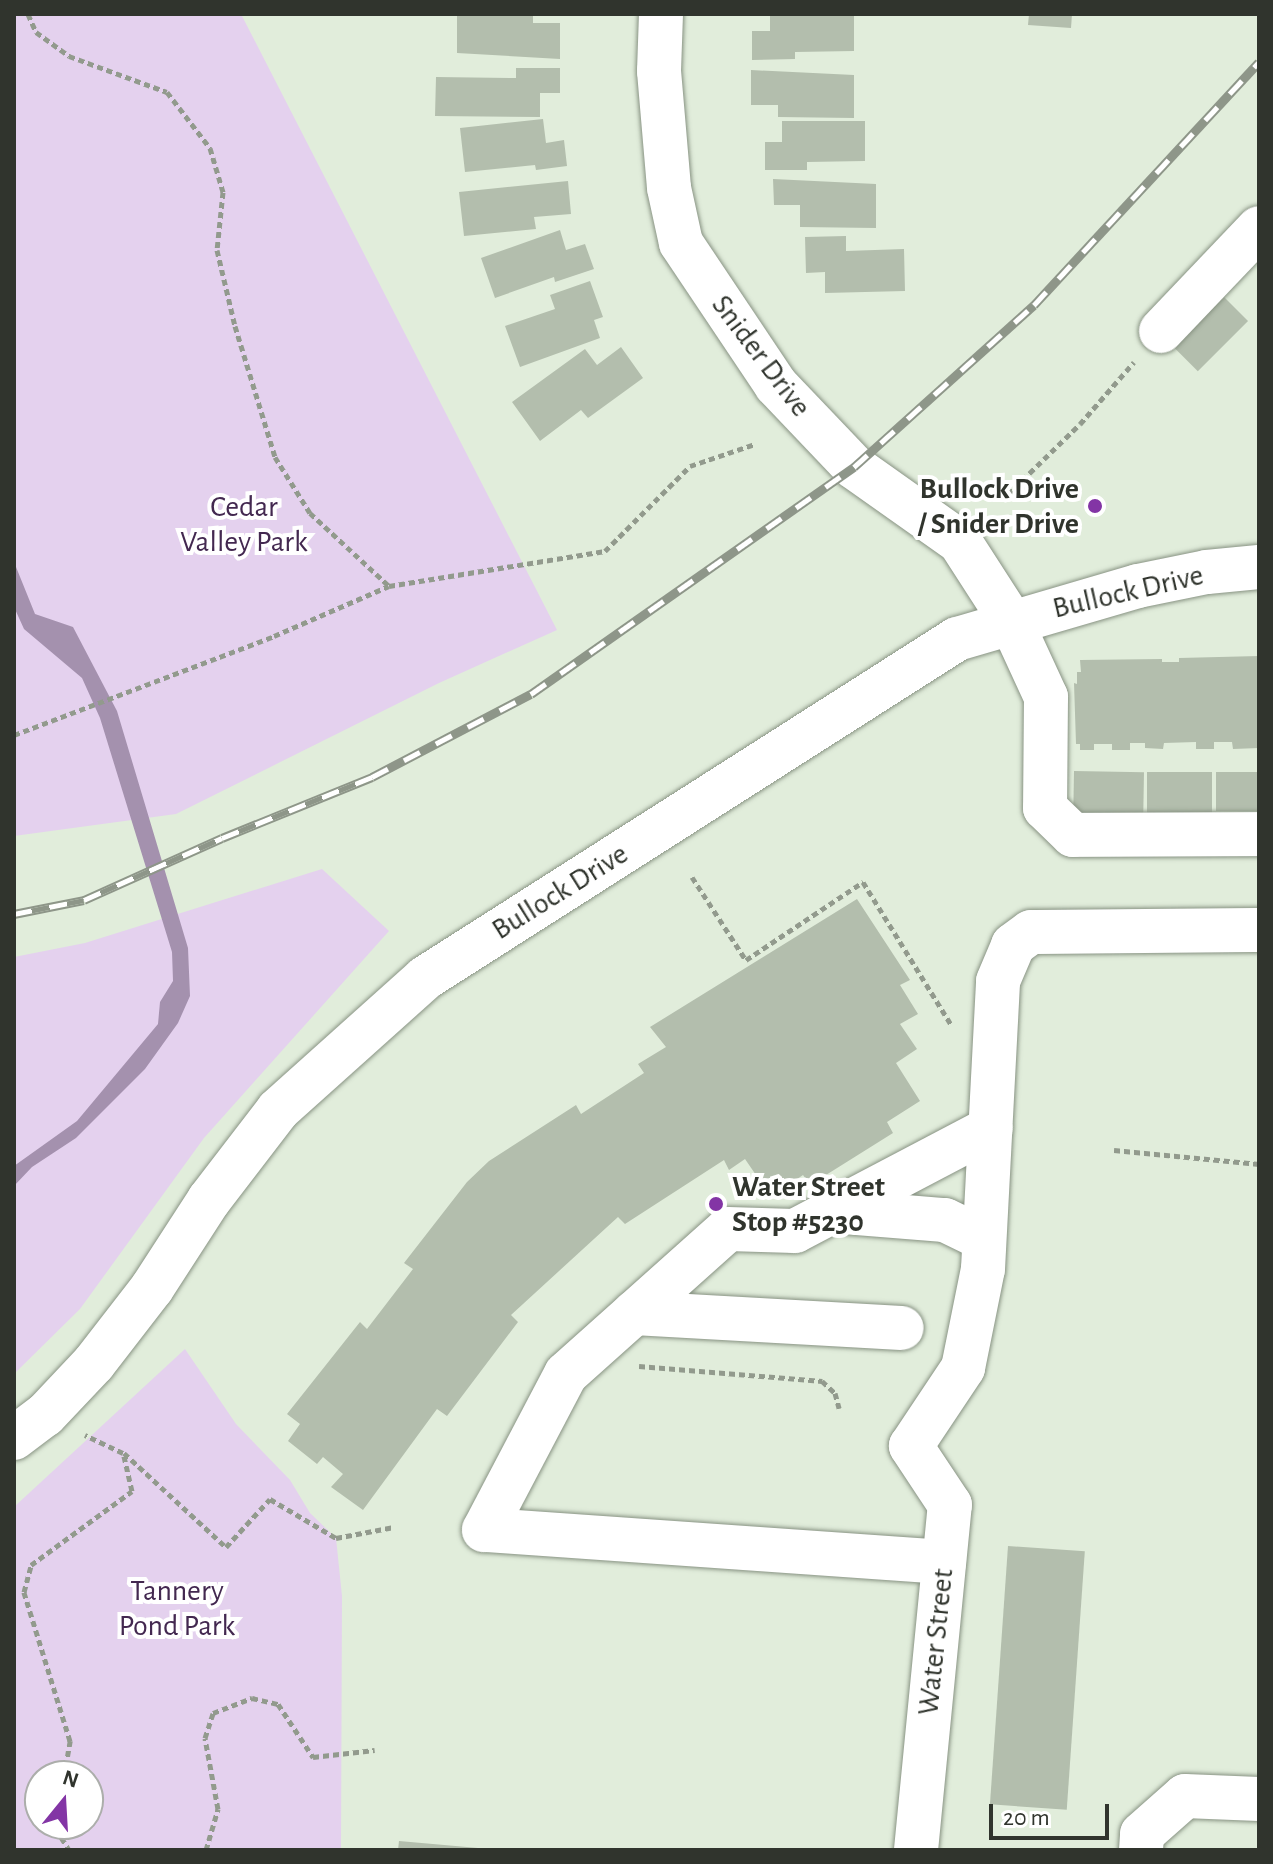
<!DOCTYPE html>
<style>
body{margin:0}
#map{position:relative;width:1273px;height:1864px;overflow:hidden;background:#e1eddb;font-family:"Alegreya Sans",sans-serif}
div>[style]{position:absolute}
[style*='--x']{left:calc(var(--x)*1px);top:calc(var(--y)*1px);width:calc(var(--w)*1px);rotate:calc(var(--a)*1deg)}
.green>*{inset:0;background:#e4d1ee}
.water>*{inset:0;background:#a491ae}
.building>*{inset:0;background:#b3bead;transform-origin:0 0}
.path>*{height:5px;margin-top:-2.5px;transform-origin:0;background:repeating-linear-gradient(90deg,#929a8d 0 6px,transparent 0 10px)}
.roads{filter:drop-shadow(0 0 2px #889383) drop-shadow(0 0 2px #889383)}
.minor>*{height:44px;margin:-22px;padding:0 22px;transform-origin:22px;border-radius:22px;background:#fff}
.rail>*{height:9px;margin-top:-4.5px;transform-origin:0;background:repeating-linear-gradient(90deg,#fff 0 18px,#8e9689 0 36px);box-sizing:border-box;border-block:2px solid #8e9689}
.dots>*{width:22px;height:22px;translate:-50% -50%;box-sizing:border-box;border:4px solid #fff;border-radius:50%}
span{translate:-50% -50%;white-space:nowrap;text-align:center;line-height:1.15;-webkit-text-stroke:8px #fff;paint-order:stroke}
.street-label{font-size:30px;color:#30342d}
.poi-label{font-size:30px;color:#30342d;font-weight:700}
.right{translate:-100% -50%;text-align:right}
.left{translate:0 -50%;text-align:left}
.park-label{font-size:30px;color:#432850}
.frame{position:absolute;inset:0;border:16px solid #30342d;pointer-events:none}
.north{position:absolute;left:24px;top:1760px;width:80px;height:80px;box-sizing:border-box;background:#fff;border:2px solid #acaeab;border-radius:50%;rotate:18deg;font-size:22px;font-weight:700;line-height:32px;text-align:center;color:#30342d}
.north::after{content:'';display:block;margin:auto;width:28px;height:36px;background:#8335a5;clip-path:polygon(50% 0,100% 100%,50% 72%,0 100%)}
.scale{position:absolute;left:989px;top:1804px;width:120px;height:36px;box-sizing:border-box;border:4px solid #30342d;border-top:0;padding-left:10px;font-size:24px;line-height:28px;white-space:nowrap;color:#30342d;-webkit-text-stroke:6px #fff;paint-order:stroke}
</style>
<div id="map">
<div class="green">
<i style="clip-path:polygon(14px 14px,241px 14px,557px 630px,439px 683px,176px 814px,14px 836px)"></i>
<i style="clip-path:polygon(322px 869px,389px 931px,204px 1138px,80px 1309px,14px 1374px,14px 957px,85px 943px)"></i>
<i style="clip-path:polygon(evenodd,185px 1349px,236px 1424px,290px 1480px,310px 1513px,336px 1538px,342px 1596px,341px 1848px,14px 1850px,14px 1507px,185px 1349px,88px 1776px,88px 1824px,40px 1824px,40px 1776px,88px 1776px)"></i>
</div>
<div class="water">
<i style="clip-path:polygon(14px 562px,35px 614px,73px 627px,117px 711px,188px 948px,190px 996px,178px 1023px,145px 1069px,76px 1138px,32px 1167px,14px 1186px,14px 1166px,77px 1121px,158px 1024px,160px 1002px,173px 981px,172px 952px,100px 718px,82px 678px,24px 629px,14px 607px)"></i>
</div>
<div class="building">
<i style="clip-path:polygon(457px 14px,533px 14px,533px 23px,560px 23px,560px 59px,457px 53px)"></i>
<i style="clip-path:polygon(770px 14px,854px 14px,854px 51px,795px 52px,795px 59px,752px 60px,752px 31px,770px 31px)"></i>
<i style="clip-path:polygon(1029px 14px,1072px 14px,1071px 28px,1028px 25px)"></i>
<i style="clip-path:polygon(516px 68px,560px 68px,560px 93px,540px 93px,540px 117px,435px 116px,436px 77px,516px 78px)"></i>
<i style="clip-path:polygon(751px 70px,854px 75px,854px 118px,778px 117px,778px 105px,751px 105px)"></i>
<i style="clip-path:polygon(543px 119px,546px 143px,564px 140px,567px 166px,536px 170px,535px 165px,465px 172px,460px 128px)"></i>
<i style="clip-path:polygon(782px 121px,865px 121px,865px 161px,807px 162px,807px 170px,765px 170px,765px 142px,782px 142px)"></i>
<i style="clip-path:polygon(773px 179px,876px 184px,876px 228px,800px 227px,800px 205px,774px 205px)"></i>
<i style="clip-path:polygon(568px 181px,571px 214px,534px 217px,536px 229px,464px 236px,459px 192px)"></i>
<i style="clip-path:polygon(560px 230px,566px 250px,585px 244px,594px 269px,555px 282px,554px 277px,495px 298px,481px 258px)"></i>
<i style="clip-path:polygon(846px 236px,846px 251px,904px 249px,905px 291px,825px 293px,825px 272px,806px 273px,805px 237px)"></i>
<i style="clip-path:polygon(590px 281px,603px 317px,594px 320px,600px 338px,520px 367px,505px 326px,555px 309px,550px 295px)"></i>
<i style="left:1224px;top:297px;width:34px;height:71px;rotate:45deg"></i>
<i style="clip-path:polygon(621px 347px,643px 378px,588px 418px,581px 410px,540px 441px,512px 402px,585px 349px,597px 365px)"></i>
<i style="clip-path:polygon(1259px 656px,1259px 748px,1233px 749px,1232px 742px,1214px 742px,1214px 749px,1196px 749px,1196px 742px,1164px 743px,1163px 749px,1145px 748px,1145px 743px,1130px 743px,1130px 750px,1112px 750px,1112px 744px,1094px 744px,1094px 750px,1080px 750px,1080px 744px,1076px 744px,1074px 683px,1077px 684px,1077px 672px,1081px 672px,1080px 660px,1162px 659px,1162px 662px,1179px 662px,1179px 658px)"></i>
<i style="left:1074px;top:771px;width:70px;height:42px;rotate:1deg"></i>
<i style="left:1147px;top:772px;width:65px;height:41px"></i>
<i style="left:1216px;top:772px;width:43px;height:39px"></i>
<i style="clip-path:polygon(857px 899px,910px 980px,900px 985px,918px 1014px,900px 1024px,917px 1049px,896px 1063px,920px 1101px,887px 1122px,893px 1133px,810px 1185px,803px 1175px,771px 1197px,745px 1159px,729px 1170px,724px 1160px,625px 1224px,618px 1217px,511px 1315px,518px 1322px,447px 1416px,437px 1409px,363px 1510px,331px 1487px,343px 1474px,323px 1457px,317px 1464px,288px 1441px,300px 1424px,287px 1414px,360px 1322px,367px 1329px,413px 1269px,404px 1263px,467px 1182px,489px 1161px,576px 1105px,581px 1114px,644px 1073px,638px 1064px,666px 1047px,650px 1027px)"></i>
<i style="left:1008px;top:1546px;width:77px;height:259px;rotate:4deg"></i>
<i style="clip-path:polygon(399px 1841px,478px 1848px,477px 1850px,398px 1850px)"></i>
</div>
<div class="path">
<i style="--x:28;--y:14;--w:20;--a:66"></i>
<i style="--x:36;--y:32;--w:41;--a:36"></i>
<i style="--x:69;--y:56;--w:104;--a:20.2"></i>
<i style="--x:167;--y:92;--w:71;--a:52.5"></i>
<i style="--x:210;--y:148;--w:46;--a:73.5"></i>
<i style="--x:223;--y:192;--w:58;--a:95.9"></i>
<i style="--x:217;--y:250;--w:78;--a:76.7"></i>
<i style="--x:235;--y:326;--w:137;--a:73"></i>
<i style="--x:275;--y:457;--w:66;--a:58"></i>
<i style="--x:310;--y:513;--w:108;--a:42.7"></i>
<i style="--x:1008;--y:494;--w:100;--a:-44.2"></i>
<i style="--x:1080;--y:424;--w:82;--a:-48.9"></i>
<i style="--x:14;--y:735;--w:278;--a:-20.8"></i>
<i style="--x:274;--y:636;--w:125;--a:-23.5"></i>
<i style="--x:389;--y:586;--w:219;--a:-9.2"></i>
<i style="--x:605;--y:551;--w:120;--a:-45"></i>
<i style="--x:690;--y:466;--w:69;--a:-18.7"></i>
<i style="--x:692;--y:877;--w:99;--a:57"></i>
<i style="--x:746;--y:960;--w:141;--a:-33.7"></i>
<i style="--x:863;--y:882;--w:169;--a:58.3"></i>
<i style="--x:1114;--y:1150;--w:146;--a:5.5"></i>
<i style="--x:639;--y:1366;--w:184;--a:4.7"></i>
<i style="--x:822;--y:1381;--w:18;--a:43"></i>
<i style="--x:835;--y:1393;--w:16;--a:75"></i>
<i style="--x:124;--y:1453;--w:139;--a:42.7"></i>
<i style="--x:226;--y:1547;--w:65;--a:-47.5"></i>
<i style="--x:270;--y:1499;--w:77;--a:30.6"></i>
<i style="--x:336;--y:1538;--w:59;--a:-10.7"></i>
<i style="--x:64;--y:1776;--w:36;--a:-80"></i>
<i style="--x:70;--y:1741;--w:156;--a:-107.2"></i>
<i style="--x:24;--y:1592;--w:28;--a:-75"></i>
<i style="--x:31;--y:1565;--w:125;--a:-36.2"></i>
<i style="--x:132;--y:1491;--w:39;--a:-103"></i>
<i style="--x:123;--y:1453;--w:42;--a:-154.7"></i>
<i style="--x:57;--y:1824;--w:5;--a:101"></i>
<i style="--x:56;--y:1829;--w:25;--a:58"></i>
<i style="--x:206;--y:1850;--w:43;--a:-73.7"></i>
<i style="--x:218;--y:1809;--w:72;--a:-100.4"></i>
<i style="--x:205;--y:1738;--w:26;--a:-72"></i>
<i style="--x:213;--y:1713;--w:42;--a:-21"></i>
<i style="--x:252;--y:1698;--w:27;--a:13"></i>
<i style="--x:278;--y:1704;--w:64;--a:56.6"></i>
<i style="--x:313;--y:1757;--w:62;--a:-6.4"></i>
</div>
<div class="roads">
<div class="minor">
<i style="--x:661;--y:14;--w:57;--a:92"></i>
<i style="--x:659;--y:71;--w:117;--a:85.1"></i>
<i style="--x:669;--y:188;--w:56;--a:77.7"></i>
<i style="--x:681;--y:243;--w:171;--a:56.2"></i>
<i style="--x:776;--y:385;--w:113;--a:46.4"></i>
<i style="--x:854;--y:467;--w:130;--a:35.3"></i>
<i style="--x:960;--y:542;--w:94;--a:57.2"></i>
<i style="--x:1011;--y:621;--w:84;--a:65.3"></i>
<i style="--x:1046;--y:697;--w:111;--a:90.5"></i>
<i style="--x:1045;--y:808;--w:39;--a:44"></i>
<i style="--x:1073;--y:835;--w:186;--a:-0.3"></i>
<i style="--x:1161;--y:331;--w:142;--a:-46.4"></i>
<i style="--x:832;--y:1211;--w:113;--a:4.6"></i>
<i style="--x:945;--y:1220;--w:43;--a:26"></i>
<i style="--x:634;--y:1313;--w:268;--a:3.2"></i>
<i style="--x:14;--y:1438;--w:39;--a:-37"></i>
<i style="--x:45;--y:1415;--w:71;--a:-46.7"></i>
<i style="--x:94;--y:1363;--w:95;--a:-52.3"></i>
<i style="--x:152;--y:1288;--w:105;--a:-57.1"></i>
<i style="--x:209;--y:1200;--w:113;--a:-52.5"></i>
<i style="--x:278;--y:1110;--w:198;--a:-41.9"></i>
<i style="--x:425;--y:978;--w:631;--a:-32.51"></i>
<i style="--x:957;--y:639;--w:189;--a:-16.3"></i>
<i style="--x:1138;--y:586;--w:70;--a:-11.5"></i>
<i style="--x:1207;--y:572;--w:52;--a:-5.5"></i>
<i style="--x:944;--y:1562;--w:461;--a:-176"></i>
<i style="--x:484;--y:1530;--w:176;--a:-62.3"></i>
<i style="--x:566;--y:1374;--w:217;--a:-41.8"></i>
<i style="--x:728;--y:1229;--w:67;--a:1.7"></i>
<i style="--x:795;--y:1231;--w:221;--a:-27.7"></i>
<i style="--x:916;--y:1850;--w:347;--a:-84.4"></i>
<i style="--x:950;--y:1505;--w:71;--a:-123.5"></i>
<i style="--x:911;--y:1446;--w:94;--a:-56.3"></i>
<i style="--x:963;--y:1368;--w:101;--a:-78.6"></i>
<i style="--x:983;--y:1269;--w:288;--a:-87"></i>
<i style="--x:998;--y:981;--w:39;--a:-67"></i>
<i style="--x:1013;--y:945;--w:22;--a:-36"></i>
<i style="--x:1031;--y:932;--w:228;--a:-0.5"></i>
<i style="--x:1141;--y:1850;--w:16;--a:-86"></i>
<i style="--x:1142;--y:1834;--w:57;--a:-41.5"></i>
<i style="--x:1185;--y:1796;--w:74;--a:2.3"></i>
</div>
</div>
<div class="rail">
<i style="--x:14;--y:914;--w:71;--a:-11.3"></i>
<i style="--x:84;--y:900;--w:151;--a:-24.2"></i>
<i style="--x:222;--y:838;--w:162;--a:-22.1"></i>
<i style="--x:372;--y:777;--w:179;--a:-27.6"></i>
<i style="--x:531;--y:694;--w:395;--a:-35.1"></i>
<i style="--x:854;--y:467;--w:242;--a:-42"></i>
<i style="--x:1034;--y:305;--w:331;--a:-47.2"></i>
</div>
<div class="dots">
<i style="left:1095px;top:506px;background:#8335a5"></i>
<i style="left:716px;top:1204px;background:#8335a5"></i>
</div>
<div class="street-label">
<span style="left:761px;top:356px;rotate:53deg">Snider Drive</span>
<span style="left:1128px;top:592px;rotate:-13deg">Bullock Drive</span>
<span style="left:560px;top:892px;rotate:-32deg">Bullock Drive</span>
<span style="left:936px;top:1642px;rotate:-84deg">Water Street</span>
</div>
<div class="poi-label">
<span class="right" style="left:1079px;top:506px">Bullock Drive<br>/ Snider Drive</span>
<span class="left" style="left:732px;top:1204px">Water Street<br>Stop #5230</span>
</div>
<div class="park-label">
<span style="left:244px;top:524px">Cedar<br>Valley Park</span>
<span style="left:177px;top:1608px">Tannery<br>Pond Park</span>
</div>
<div class="frame"></div>
<div class="north">N</div>
<div class="scale">20 m</div>
</div>
